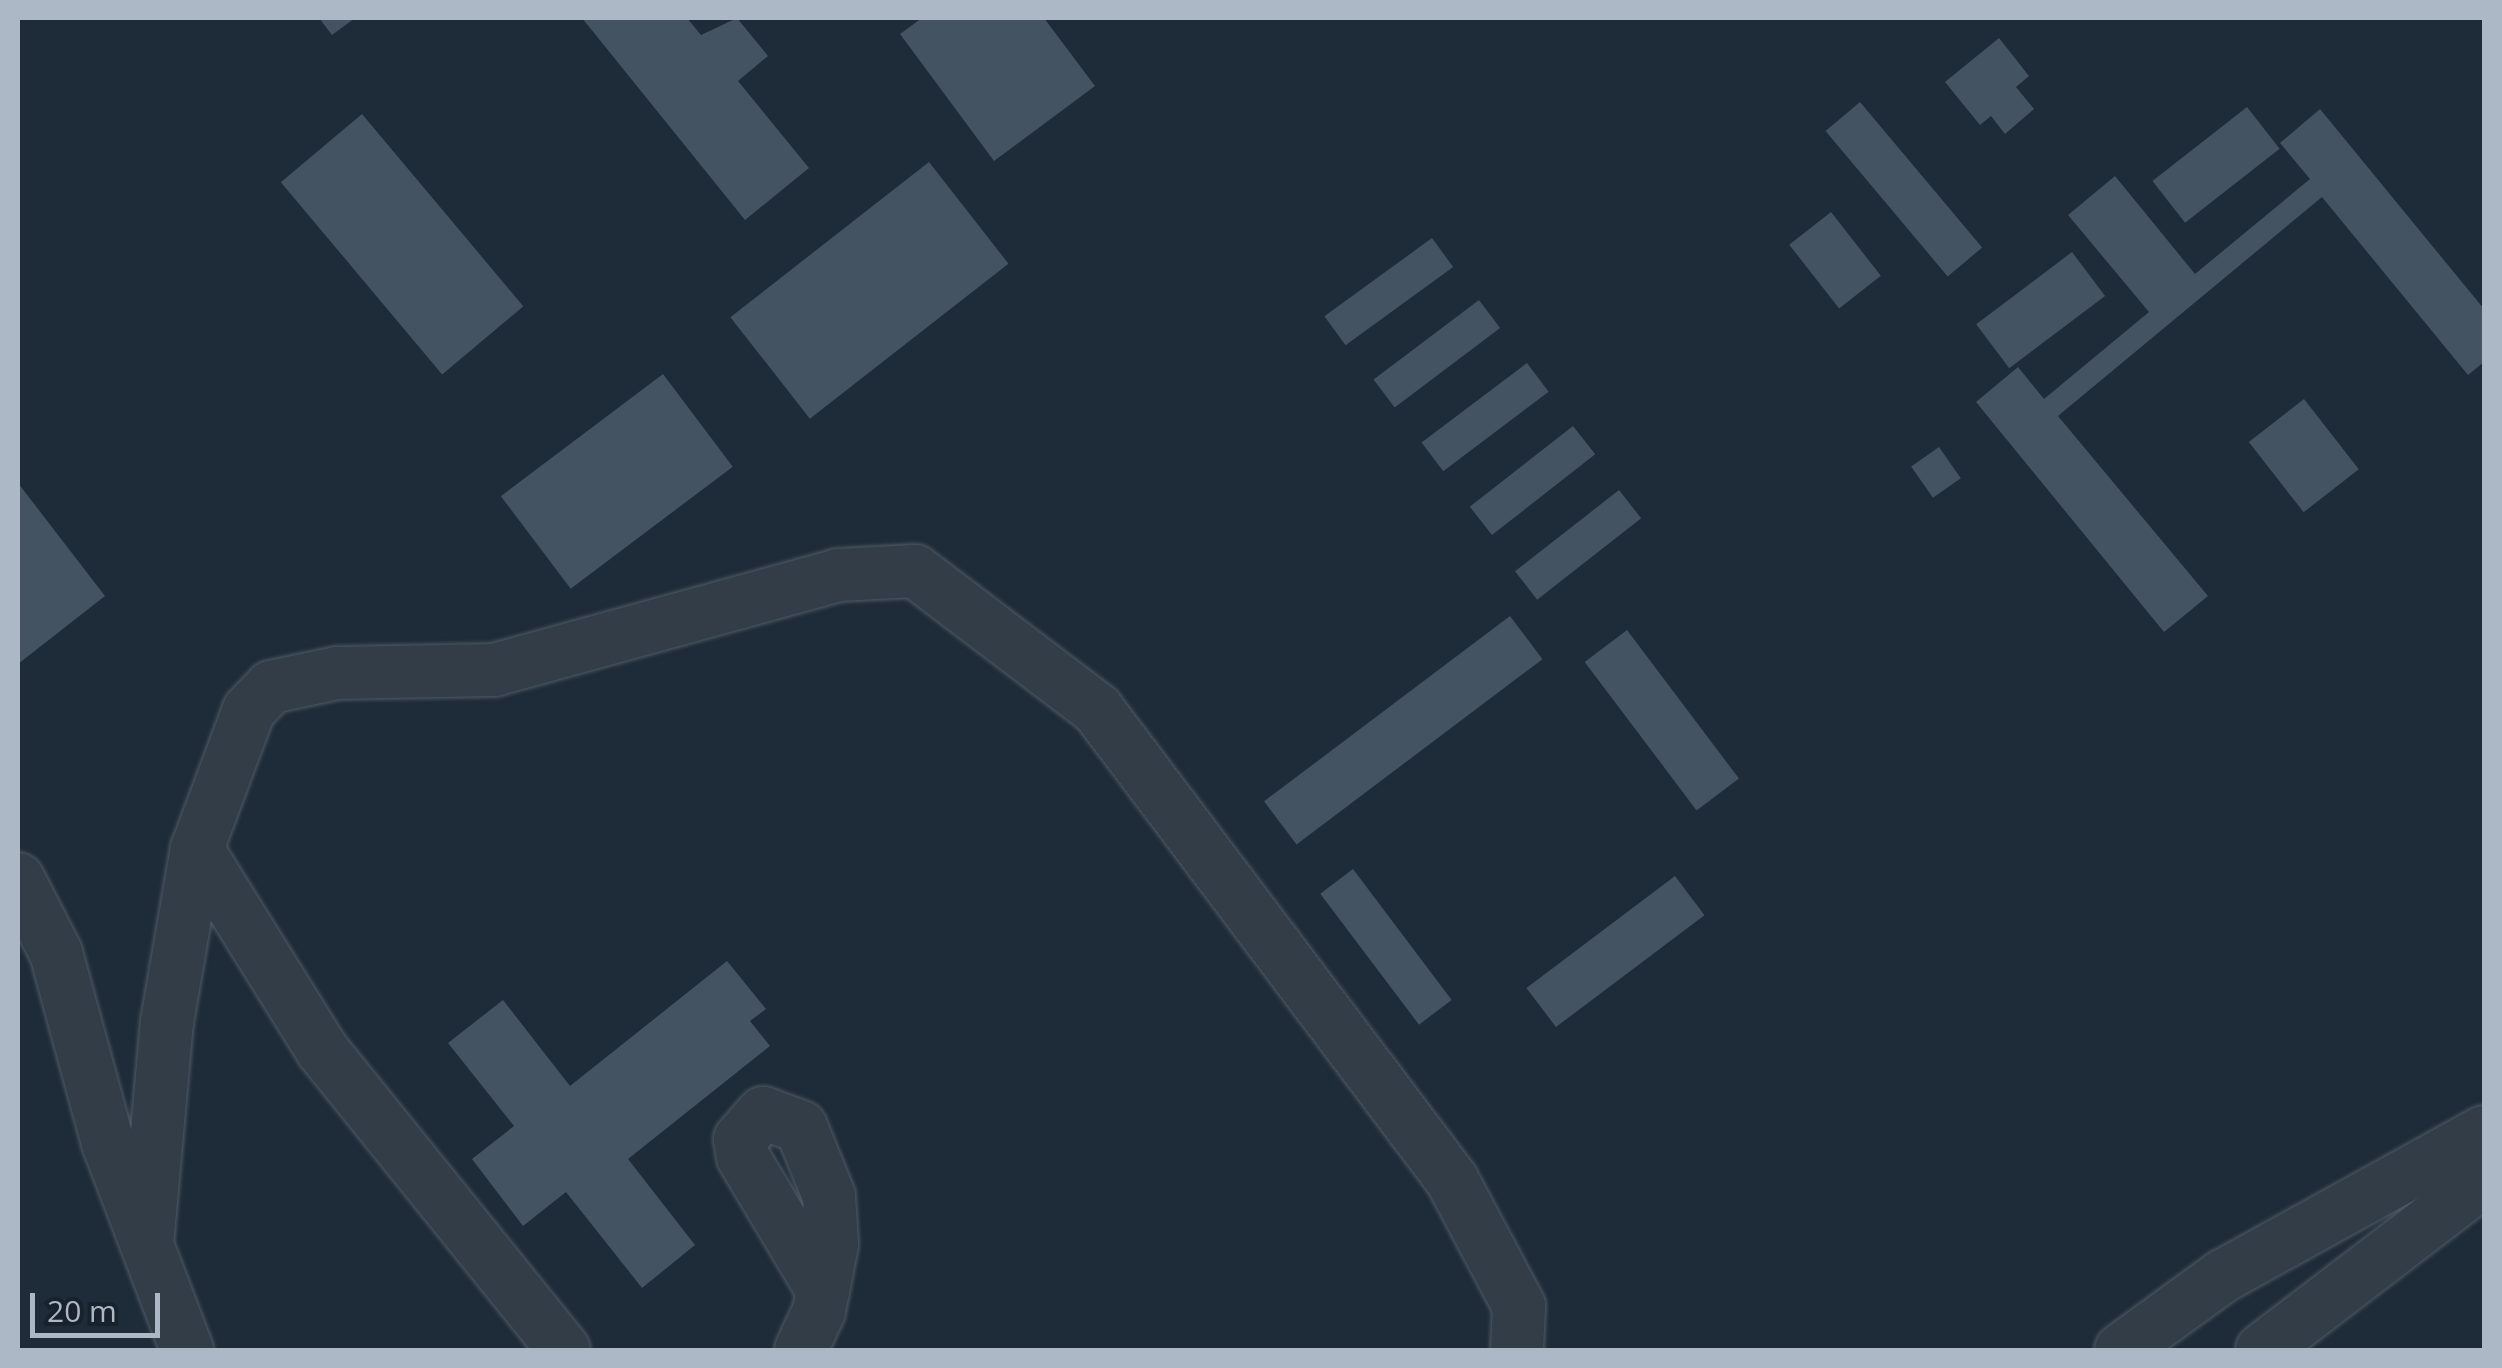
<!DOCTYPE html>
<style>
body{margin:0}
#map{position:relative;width:2502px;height:1368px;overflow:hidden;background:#1e2b38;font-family:"Open Sans",sans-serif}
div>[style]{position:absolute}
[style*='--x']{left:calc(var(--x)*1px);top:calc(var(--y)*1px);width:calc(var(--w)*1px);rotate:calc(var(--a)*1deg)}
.building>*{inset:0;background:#445362;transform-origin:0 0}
.roads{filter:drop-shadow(0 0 2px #4f5b66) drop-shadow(0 0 2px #4f5b66)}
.minor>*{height:52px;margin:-26px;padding:0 26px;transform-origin:26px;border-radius:26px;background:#323d48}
span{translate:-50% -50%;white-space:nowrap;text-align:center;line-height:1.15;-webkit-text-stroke:8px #18222c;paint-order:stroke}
.frame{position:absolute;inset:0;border:20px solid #acb8c5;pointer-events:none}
.scale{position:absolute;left:30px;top:1293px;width:130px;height:45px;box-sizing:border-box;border:5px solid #acb8c5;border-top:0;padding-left:12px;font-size:30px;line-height:35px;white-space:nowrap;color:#acb8c5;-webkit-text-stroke:8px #18222c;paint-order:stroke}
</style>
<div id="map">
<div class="building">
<i style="clip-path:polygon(319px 18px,355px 18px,332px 35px)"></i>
<i style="clip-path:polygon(582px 18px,687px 18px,701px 35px,737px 18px,768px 56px,738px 81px,809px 168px,745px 220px)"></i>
<i style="clip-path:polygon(922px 18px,1044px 18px,1095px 86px,994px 161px,900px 34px)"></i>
<i style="clip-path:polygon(1999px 38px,2029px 76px,2016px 87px,2034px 109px,2005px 134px,1991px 116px,1980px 125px,1945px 82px)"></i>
<i style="left:1860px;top:102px;width:190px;height:45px;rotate:50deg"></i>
<i style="left:2247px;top:107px;width:53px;height:120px;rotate:52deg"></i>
<i style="clip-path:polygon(2320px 109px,2484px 309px,2484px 362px,2468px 375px,2322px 197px,2058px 416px,2208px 596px,2164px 632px,1976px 402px,2018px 367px,2044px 399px,2149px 312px,2068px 215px,2115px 176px,2195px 274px,2310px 179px,2280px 143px)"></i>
<i style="left:362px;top:114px;width:251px;height:106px;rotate:50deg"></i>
<i style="left:929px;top:162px;width:129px;height:252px;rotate:52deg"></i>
<i style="left:1831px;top:212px;width:81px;height:53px;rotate:52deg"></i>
<i style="left:1432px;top:238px;width:36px;height:133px;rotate:54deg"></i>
<i style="left:2072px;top:252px;width:55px;height:120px;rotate:53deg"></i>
<i style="left:1479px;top:300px;width:35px;height:132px;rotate:53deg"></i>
<i style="left:1527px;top:363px;width:36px;height:132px;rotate:53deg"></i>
<i style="left:663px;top:374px;width:116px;height:203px;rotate:53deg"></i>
<i style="left:2304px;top:399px;width:89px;height:70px;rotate:52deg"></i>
<i style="left:1573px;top:426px;width:36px;height:131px;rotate:52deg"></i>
<i style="left:1939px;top:447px;width:38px;height:34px;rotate:55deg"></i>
<i style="clip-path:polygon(18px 483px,105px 596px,18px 664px)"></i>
<i style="left:1619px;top:490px;width:36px;height:132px;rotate:52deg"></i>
<i style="left:1510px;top:616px;width:54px;height:308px;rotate:53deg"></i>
<i style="left:1627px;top:630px;width:186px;height:53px;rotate:53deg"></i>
<i style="left:1353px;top:869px;width:164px;height:41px;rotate:53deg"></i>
<i style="left:1675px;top:876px;width:49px;height:186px;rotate:53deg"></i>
<i style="clip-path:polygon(727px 961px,766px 1009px,750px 1021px,770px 1046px,628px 1159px,695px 1245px,642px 1288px,566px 1192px,523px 1226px,472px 1159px,514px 1126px,448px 1043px,503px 1000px,570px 1086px)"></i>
</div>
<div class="roads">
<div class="minor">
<i style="--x:197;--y:849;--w:237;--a:58.1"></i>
<i style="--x:322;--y:1050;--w:385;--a:51.1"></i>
<i style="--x:18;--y:879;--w:83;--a:62.8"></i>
<i style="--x:56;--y:953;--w:197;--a:74.7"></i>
<i style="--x:108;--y:1143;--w:222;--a:69.1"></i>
<i style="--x:147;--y:1245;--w:224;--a:-84.9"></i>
<i style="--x:167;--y:1022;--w:176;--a:-80.2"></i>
<i style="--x:197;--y:849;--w:148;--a:-69.5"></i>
<i style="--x:249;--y:710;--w:32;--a:-46"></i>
<i style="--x:271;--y:687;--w:67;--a:-12"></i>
<i style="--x:337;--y:673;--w:157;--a:-1.1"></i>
<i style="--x:494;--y:670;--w:357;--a:-15.4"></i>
<i style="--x:838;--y:575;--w:77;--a:-3"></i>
<i style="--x:915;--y:571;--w:228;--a:37.2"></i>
<i style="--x:1097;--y:709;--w:590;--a:52.99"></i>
<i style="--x:1452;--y:1180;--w:143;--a:62"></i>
<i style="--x:1519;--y:1306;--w:44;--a:92.6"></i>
<i style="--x:801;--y:1350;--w:43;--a:-65.2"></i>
<i style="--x:819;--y:1311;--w:20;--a:-79"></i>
<i style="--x:823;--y:1291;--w:48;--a:-79.2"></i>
<i style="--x:832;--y:1244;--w:48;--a:-93.6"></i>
<i style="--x:829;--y:1196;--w:74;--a:-112.1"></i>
<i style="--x:801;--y:1127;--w:40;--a:-159.8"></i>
<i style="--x:763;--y:1113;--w:35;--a:131"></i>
<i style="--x:740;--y:1139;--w:18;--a:81"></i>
<i style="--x:743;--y:1157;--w:156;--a:59.2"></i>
<i style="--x:2121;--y:1350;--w:126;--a:-36"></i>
<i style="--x:2223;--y:1276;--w:298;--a:-28.9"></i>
<i style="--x:2262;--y:1350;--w:280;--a:-37.4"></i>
</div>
</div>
<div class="frame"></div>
<div class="scale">20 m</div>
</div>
